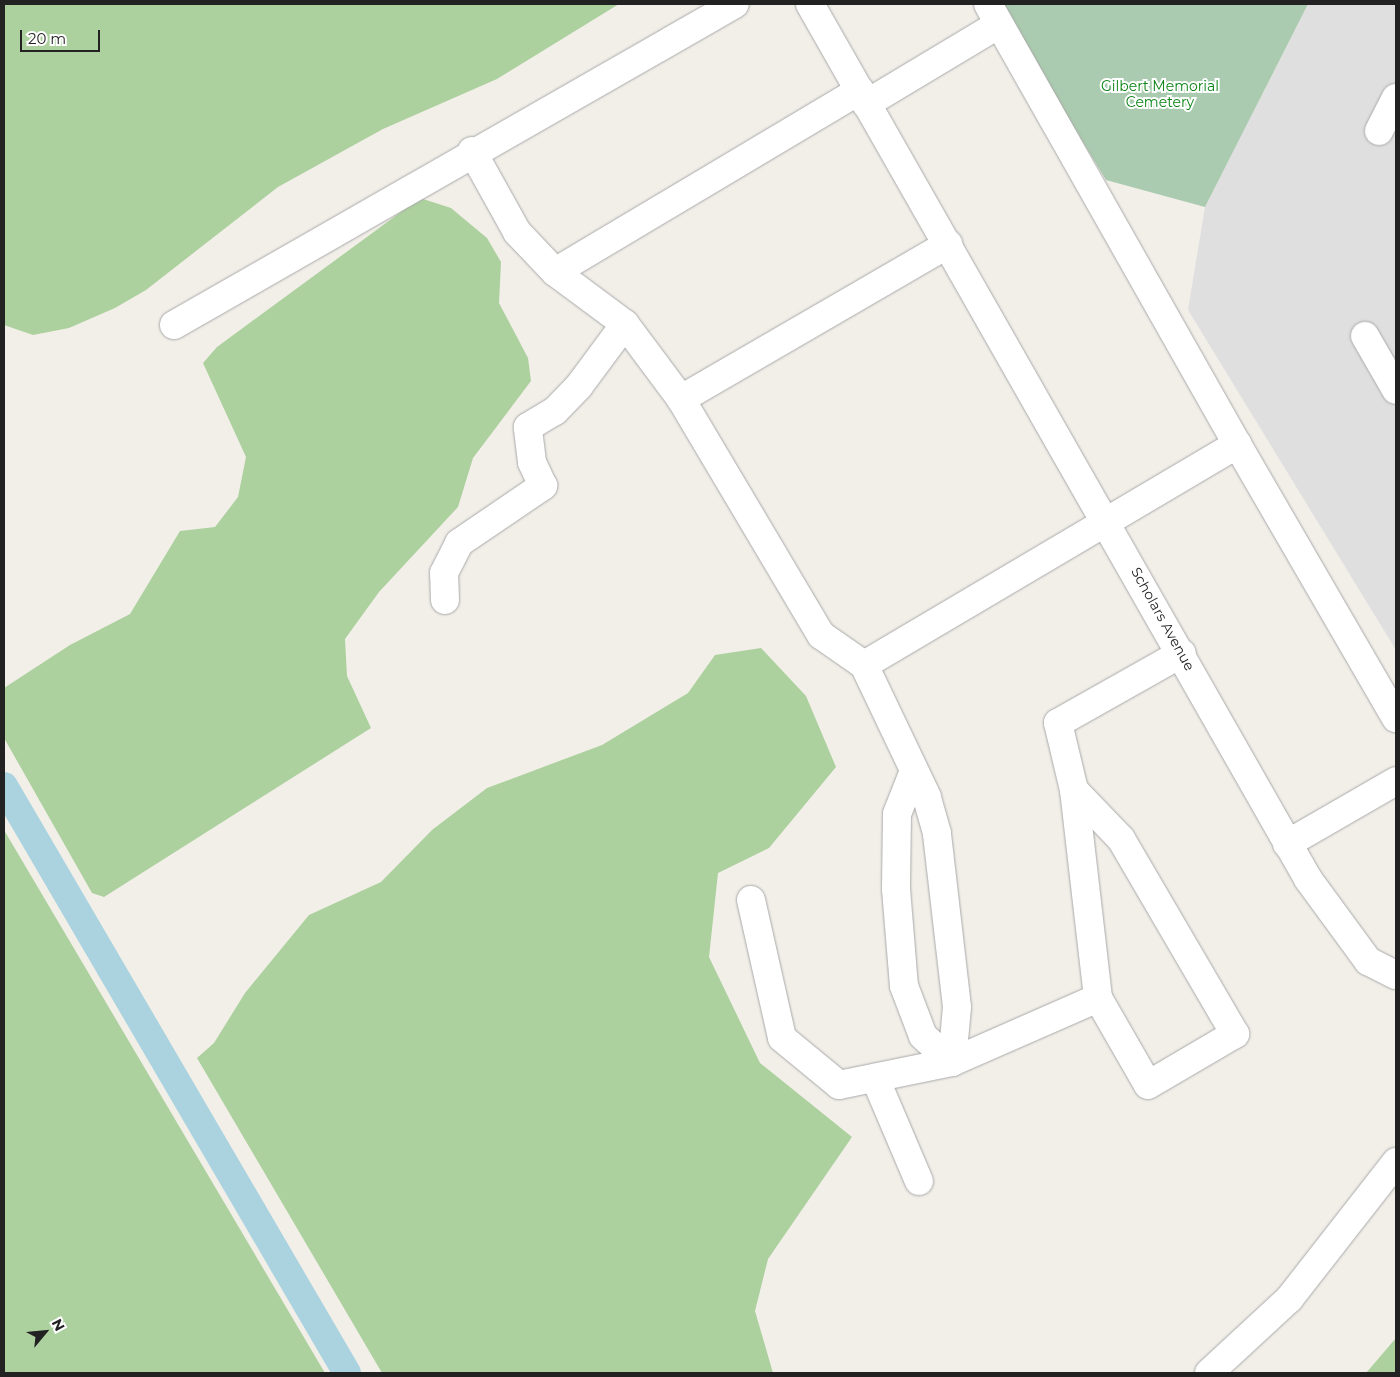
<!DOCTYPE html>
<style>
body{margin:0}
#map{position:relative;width:1400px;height:1377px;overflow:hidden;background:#f2efe9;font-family:Montserrat,sans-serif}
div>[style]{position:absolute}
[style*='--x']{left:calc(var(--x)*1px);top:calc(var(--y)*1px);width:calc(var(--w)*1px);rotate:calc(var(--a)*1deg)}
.residential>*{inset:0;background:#e0dfdf}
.forest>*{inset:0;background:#add19e}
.cemetery>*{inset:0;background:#aacbaf}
.canal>*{height:28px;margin:-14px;padding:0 14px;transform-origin:14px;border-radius:14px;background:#aad3df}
.roads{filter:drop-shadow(0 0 1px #a9a9a9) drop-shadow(0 0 1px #a9a9a9)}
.minor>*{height:28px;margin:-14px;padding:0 14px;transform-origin:14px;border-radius:14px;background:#fff}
span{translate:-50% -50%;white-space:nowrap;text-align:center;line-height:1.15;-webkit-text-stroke:4px #fff;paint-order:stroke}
.park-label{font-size:14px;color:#0c8416}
.street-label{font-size:14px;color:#222}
.frame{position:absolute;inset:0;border:5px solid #222;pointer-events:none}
.north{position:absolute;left:20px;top:1307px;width:50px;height:50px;-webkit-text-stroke:4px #fff;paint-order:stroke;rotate:62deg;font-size:14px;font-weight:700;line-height:20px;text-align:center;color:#222}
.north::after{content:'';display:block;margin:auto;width:18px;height:22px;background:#222;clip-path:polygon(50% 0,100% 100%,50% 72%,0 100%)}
.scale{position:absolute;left:20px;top:30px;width:80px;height:22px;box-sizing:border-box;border:2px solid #222;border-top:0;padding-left:6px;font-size:15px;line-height:18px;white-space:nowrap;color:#222;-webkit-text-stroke:4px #fff;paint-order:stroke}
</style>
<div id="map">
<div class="residential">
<i style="clip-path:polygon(1308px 4px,1396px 4px,1396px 650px,1188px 310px,1205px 207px)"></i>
</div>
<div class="forest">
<i style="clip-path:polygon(4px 4px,619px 4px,497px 79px,383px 129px,278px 187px,146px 290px,115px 308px,69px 328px,33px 335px,4px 325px)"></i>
<i style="clip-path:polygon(420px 198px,451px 208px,487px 238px,501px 262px,499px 303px,528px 358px,531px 381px,473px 458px,458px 507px,379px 592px,345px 639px,347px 676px,371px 728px,104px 897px,92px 893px,4px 738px,4px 688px,70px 645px,130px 614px,180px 531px,215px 527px,238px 497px,246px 457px,203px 363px,217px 347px)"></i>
<i style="clip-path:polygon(761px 648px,806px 696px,836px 767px,769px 848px,718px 873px,709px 957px,760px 1063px,852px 1137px,768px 1259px,755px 1311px,773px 1373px,382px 1373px,197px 1058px,214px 1043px,245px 993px,309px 915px,381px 882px,432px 830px,487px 788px,602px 745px,688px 693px,715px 655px)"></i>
<i style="clip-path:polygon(4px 830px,325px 1373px,4px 1373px)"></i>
<i style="clip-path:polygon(1396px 1338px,1396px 1373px,1366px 1373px)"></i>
</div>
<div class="cemetery">
<i style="clip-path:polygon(999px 4px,1308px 4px,1205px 207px,1106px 180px)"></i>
</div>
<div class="canal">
<i style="--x:4;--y:786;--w:680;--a:59.7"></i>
</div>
<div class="roads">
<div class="minor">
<i style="--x:810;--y:4;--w:1007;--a:60.35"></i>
<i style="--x:1308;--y:879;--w:102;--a:53.8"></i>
<i style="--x:1368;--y:961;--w:31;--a:27"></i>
<i style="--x:988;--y:4;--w:506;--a:60.49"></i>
<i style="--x:866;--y:104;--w:155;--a:-31"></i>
<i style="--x:1379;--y:131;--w:37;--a:-63"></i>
<i style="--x:472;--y:151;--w:93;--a:60.9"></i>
<i style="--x:517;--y:232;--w:55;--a:46.5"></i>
<i style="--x:555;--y:272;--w:87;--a:36.6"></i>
<i style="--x:625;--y:324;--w:94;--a:53.3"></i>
<i style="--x:555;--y:272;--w:355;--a:-30.8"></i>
<i style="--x:174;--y:325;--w:646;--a:-29.78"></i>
<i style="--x:1365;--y:336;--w:62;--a:60.1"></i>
<i style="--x:445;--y:600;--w:27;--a:-92"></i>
<i style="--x:444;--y:573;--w:34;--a:-63"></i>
<i style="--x:459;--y:543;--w:102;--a:-34.2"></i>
<i style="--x:543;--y:486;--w:26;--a:-115"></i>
<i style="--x:532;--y:462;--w:35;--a:-97"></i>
<i style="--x:528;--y:427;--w:31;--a:-31"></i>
<i style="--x:555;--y:411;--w:35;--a:-46"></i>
<i style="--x:579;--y:386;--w:77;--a:-53.4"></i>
<i style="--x:864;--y:665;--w:52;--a:-145.1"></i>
<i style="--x:821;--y:635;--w:274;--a:-120.7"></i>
<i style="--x:681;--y:399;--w:309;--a:-30.1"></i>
<i style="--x:914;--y:771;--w:46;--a:111.6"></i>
<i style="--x:897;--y:814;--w:75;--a:90.8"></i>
<i style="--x:896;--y:889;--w:97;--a:85.3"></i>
<i style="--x:904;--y:986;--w:53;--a:69.2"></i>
<i style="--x:923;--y:1036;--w:39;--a:42"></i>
<i style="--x:1074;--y:790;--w:209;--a:83.4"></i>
<i style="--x:1287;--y:844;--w:126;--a:-30"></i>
<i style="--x:751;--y:900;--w:141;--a:77.3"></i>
<i style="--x:782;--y:1038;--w:74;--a:39.5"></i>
<i style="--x:839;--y:1085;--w:115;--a:-11.5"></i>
<i style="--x:952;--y:1062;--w:159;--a:-23.7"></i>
<i style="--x:1098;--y:998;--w:100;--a:60.1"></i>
<i style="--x:1148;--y:1085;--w:101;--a:-30.4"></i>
<i style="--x:1235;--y:1034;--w:226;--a:-120.3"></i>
<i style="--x:1121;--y:839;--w:68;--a:-133.8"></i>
<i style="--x:1074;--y:790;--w:69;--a:-103.4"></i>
<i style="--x:1058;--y:723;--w:142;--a:-29.4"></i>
<i style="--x:952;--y:1062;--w:55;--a:-84.8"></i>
<i style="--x:957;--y:1007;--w:175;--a:-96.6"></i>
<i style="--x:937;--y:833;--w:37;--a:-106"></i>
<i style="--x:927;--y:797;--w:146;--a:-115.5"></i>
<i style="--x:864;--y:665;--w:434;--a:-30.6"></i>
<i style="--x:1237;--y:444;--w:317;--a:59.9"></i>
<i style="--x:875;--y:1078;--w:112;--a:66.9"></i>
<i style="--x:1209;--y:1373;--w:109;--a:-42.8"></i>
<i style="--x:1289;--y:1299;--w:174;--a:-52"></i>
</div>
</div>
<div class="park-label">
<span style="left:1160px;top:94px">Gilbert Memorial<br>Cemetery</span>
</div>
<div class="street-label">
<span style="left:1163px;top:619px;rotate:61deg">Scholars Avenue</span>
</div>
<div class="frame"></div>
<div class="north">N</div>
<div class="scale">20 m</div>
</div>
